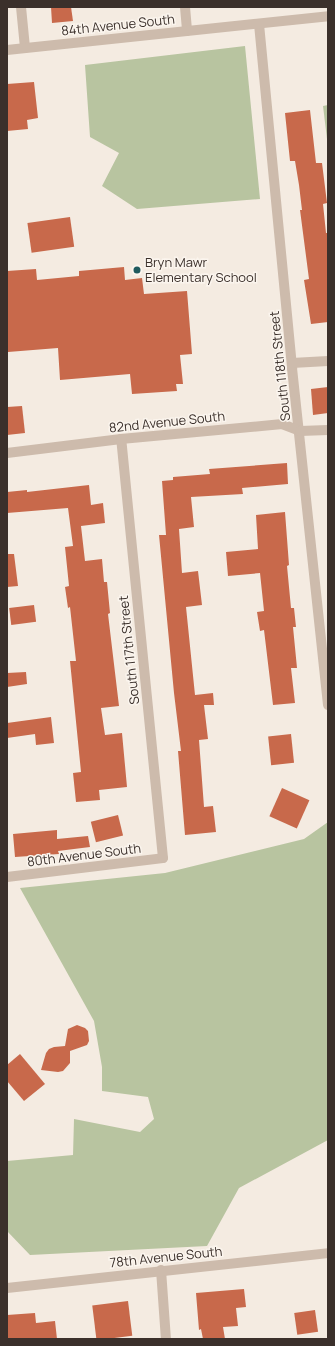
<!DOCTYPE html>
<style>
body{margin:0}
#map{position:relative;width:335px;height:1346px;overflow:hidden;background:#f4ebe1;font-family:Manrope,sans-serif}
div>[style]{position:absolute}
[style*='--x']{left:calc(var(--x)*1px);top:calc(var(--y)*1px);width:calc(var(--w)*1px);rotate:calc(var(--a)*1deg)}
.green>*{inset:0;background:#b8c4a0}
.building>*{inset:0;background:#c8694b;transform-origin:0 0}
.minor>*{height:10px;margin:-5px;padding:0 5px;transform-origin:5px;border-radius:5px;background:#cdbbac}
.tertiary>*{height:10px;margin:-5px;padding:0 5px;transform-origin:5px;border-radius:5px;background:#cdbbac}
.dots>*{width:11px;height:11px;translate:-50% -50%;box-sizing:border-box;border:2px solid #fbf5ee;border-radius:50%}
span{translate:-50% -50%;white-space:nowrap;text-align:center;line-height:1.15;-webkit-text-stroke:3px #fbf5ee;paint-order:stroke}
.street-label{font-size:13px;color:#3b302b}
.poi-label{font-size:13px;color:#3b302b}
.left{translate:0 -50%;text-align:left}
.frame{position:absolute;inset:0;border:8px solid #3b302b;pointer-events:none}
</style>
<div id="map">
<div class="green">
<i style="clip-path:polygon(245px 46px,260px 199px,137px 209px,102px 186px,119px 153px,90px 137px,85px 65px)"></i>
<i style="clip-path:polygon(328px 105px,328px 147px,323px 106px)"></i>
<i style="clip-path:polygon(328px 822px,328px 1140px,239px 1188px,207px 1246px,30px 1255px,7px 1231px,7px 1161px,73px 1155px,74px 1119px,140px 1132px,154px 1119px,148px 1097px,102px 1091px,102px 1067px,94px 1021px,20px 888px,165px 873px,304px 839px)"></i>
</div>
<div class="building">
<i style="clip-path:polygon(51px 7px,71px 7px,73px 21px,52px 23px)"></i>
<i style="clip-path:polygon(34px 82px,38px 118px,27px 120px,28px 129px,7px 131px,7px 84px)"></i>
<i style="clip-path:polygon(310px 110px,316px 163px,322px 163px,327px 203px,323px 204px,326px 233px,328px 233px,328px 322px,311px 324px,304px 280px,309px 279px,300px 210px,302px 210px,299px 185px,295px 161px,290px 161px,285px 113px)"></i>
<i style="left:70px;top:217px;width:30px;height:43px;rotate:82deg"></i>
<i style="clip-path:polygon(124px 267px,125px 280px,142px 278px,144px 294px,187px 291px,192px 354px,180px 355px,183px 384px,176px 384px,177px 391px,132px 394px,130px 374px,60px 380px,58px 348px,8px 352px,7px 271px,36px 269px,37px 280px,79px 276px,79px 271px)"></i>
<i style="clip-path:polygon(328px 387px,328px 413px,313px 415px,311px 389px)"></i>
<i style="clip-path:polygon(22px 406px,25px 433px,7px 435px,7px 407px)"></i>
<i style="clip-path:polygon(287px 463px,288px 484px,242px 488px,243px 494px,191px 497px,194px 527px,179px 529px,182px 573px,198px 571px,202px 605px,186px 607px,195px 695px,213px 693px,214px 705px,204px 705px,208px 739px,199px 740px,204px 807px,213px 806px,216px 832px,185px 835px,178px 751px,181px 751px,174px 693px,159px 535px,166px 535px,162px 481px,173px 480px,173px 477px,210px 474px,209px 469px)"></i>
<i style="clip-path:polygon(89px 485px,91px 505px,103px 503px,105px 523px,81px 526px,85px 561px,102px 559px,104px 582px,107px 582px,110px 613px,108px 614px,119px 706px,101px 708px,105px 735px,122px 733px,127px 787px,99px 790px,100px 800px,76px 802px,73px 773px,81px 772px,70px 661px,76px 661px,70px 607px,68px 608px,65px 587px,69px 586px,65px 547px,73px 546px,68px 508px,7px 513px,7px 492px,27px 490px,27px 492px)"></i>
<i style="clip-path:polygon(285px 512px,289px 565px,287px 566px,291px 608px,294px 608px,296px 627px,293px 627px,297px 668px,291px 668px,295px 703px,273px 705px,264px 630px,260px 631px,257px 612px,264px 611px,260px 573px,228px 576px,226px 552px,258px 549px,256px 515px)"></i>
<i style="clip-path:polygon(7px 554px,14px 554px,18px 586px,7px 587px)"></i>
<i style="left:34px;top:605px;width:17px;height:25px;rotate:83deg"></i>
<i style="clip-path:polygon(26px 672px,27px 684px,7px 687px,7px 673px)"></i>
<i style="clip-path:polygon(51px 717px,54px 743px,36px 745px,35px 734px,7px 738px,7px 723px)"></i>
<i style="left:291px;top:734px;width:29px;height:23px;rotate:84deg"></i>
<i style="left:282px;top:788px;width:30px;height:31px;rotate:24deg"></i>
<i style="left:118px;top:815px;width:21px;height:28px;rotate:76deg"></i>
<i style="clip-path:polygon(57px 830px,57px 839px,88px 836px,90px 847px,58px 851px,59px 854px,15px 857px,13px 834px)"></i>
<i style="clip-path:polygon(77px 1025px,85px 1028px,88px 1031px,89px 1041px,87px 1045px,70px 1051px,70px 1063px,63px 1071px,58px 1072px,41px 1070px,46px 1053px,49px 1049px,54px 1047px,65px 1046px,68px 1029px)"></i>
<i style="clip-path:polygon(20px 1054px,45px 1084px,24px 1101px,7px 1081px,7px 1065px)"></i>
<i style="clip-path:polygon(244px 1289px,246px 1307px,236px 1308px,238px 1326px,223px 1327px,225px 1339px,203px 1339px,201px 1329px,199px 1330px,196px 1293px)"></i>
<i style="left:128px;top:1301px;width:35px;height:36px;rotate:83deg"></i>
<i style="left:315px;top:1310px;width:22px;height:21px;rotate:82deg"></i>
<i style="clip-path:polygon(35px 1313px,36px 1323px,55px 1321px,57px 1339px,7px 1339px,7px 1315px)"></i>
</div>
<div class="minor">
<i style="--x:21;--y:7;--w:41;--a:84.4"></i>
<i style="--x:185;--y:7;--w:24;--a:85"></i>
<i style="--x:259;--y:24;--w:346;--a:84.5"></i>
<i style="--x:292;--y:368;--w:339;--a:83.9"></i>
<i style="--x:292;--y:363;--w:36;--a:-3"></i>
<i style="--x:7;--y:453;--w:115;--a:-7"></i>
<i style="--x:121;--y:439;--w:162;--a:-5.3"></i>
<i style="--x:282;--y:424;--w:19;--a:21"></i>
<i style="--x:300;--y:431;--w:28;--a:-2"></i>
<i style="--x:7;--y:877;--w:157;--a:-6.9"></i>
<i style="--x:163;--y:858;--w:421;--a:-95.7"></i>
<i style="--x:161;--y:1270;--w:69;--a:85.9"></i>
</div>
<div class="tertiary">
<i style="--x:7;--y:50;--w:323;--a:-6"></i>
<i style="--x:7;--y:1288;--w:323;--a:-6.2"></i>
</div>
<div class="dots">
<i style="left:137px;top:270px;background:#1f5a5e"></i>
</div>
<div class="street-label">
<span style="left:118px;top:25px;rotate:-6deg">84th Avenue South</span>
<span style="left:280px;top:366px;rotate:-96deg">South 118th Street</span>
<span style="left:167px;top:422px;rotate:-6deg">82nd Avenue South</span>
<span style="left:129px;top:650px;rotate:-96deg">South 117th Street</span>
<span style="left:84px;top:855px;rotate:-7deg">80th Avenue South</span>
<span style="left:166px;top:1257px;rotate:-6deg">78th Avenue South</span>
</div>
<div class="poi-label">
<span class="left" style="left:145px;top:270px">Bryn Mawr<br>Elementary School</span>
</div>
<div class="frame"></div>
</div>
